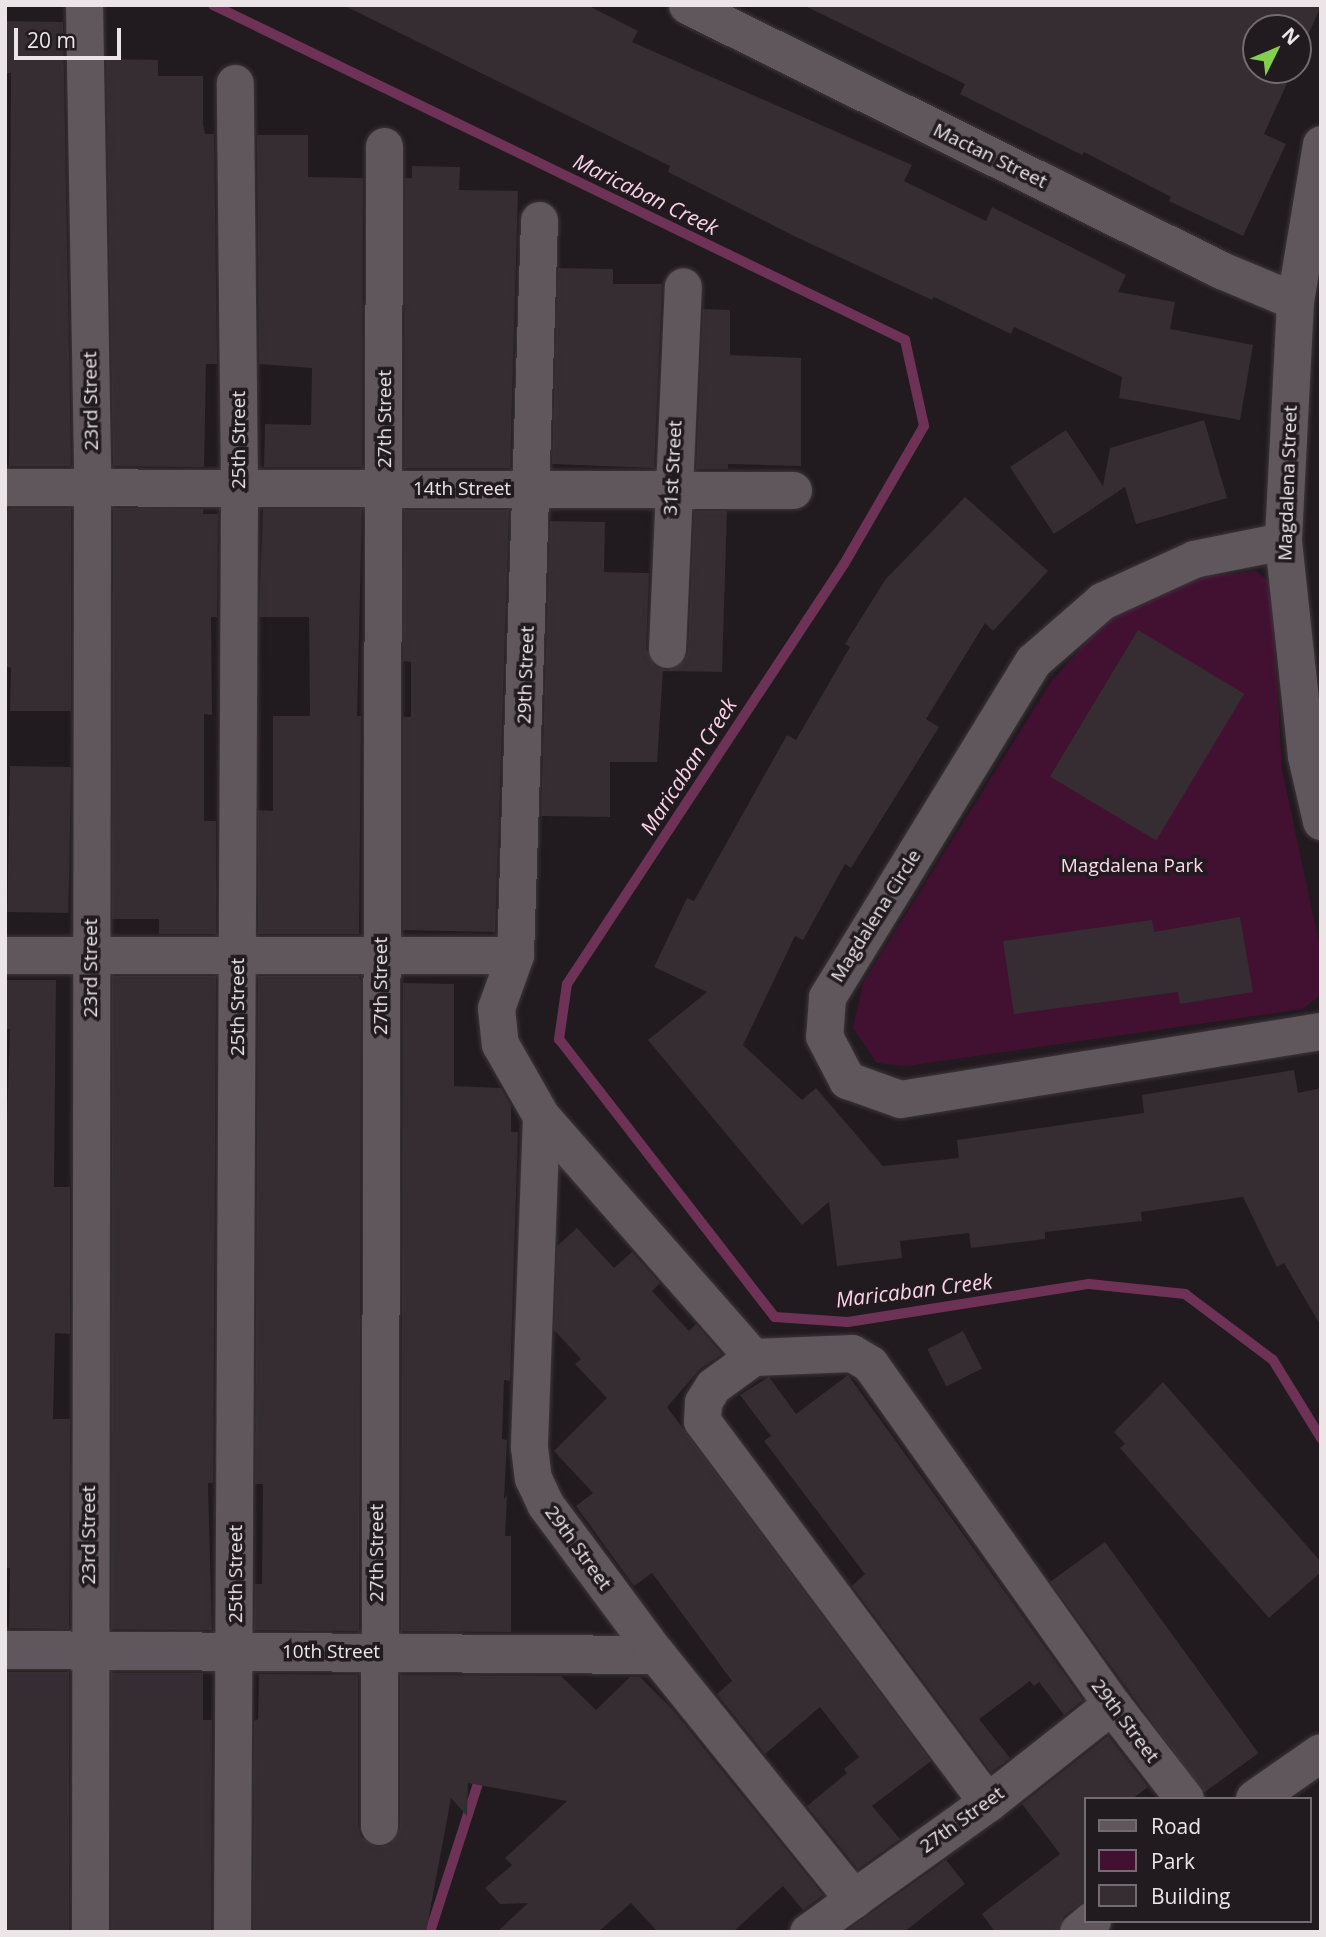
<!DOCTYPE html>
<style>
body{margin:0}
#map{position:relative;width:1326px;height:1937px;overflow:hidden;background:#211a1e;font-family:"Open Sans",sans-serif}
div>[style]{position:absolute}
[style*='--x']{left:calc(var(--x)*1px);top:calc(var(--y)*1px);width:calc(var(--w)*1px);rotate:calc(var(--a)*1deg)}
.green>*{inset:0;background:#421131}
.stream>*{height:10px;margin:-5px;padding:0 5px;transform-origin:5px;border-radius:5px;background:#6e3257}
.building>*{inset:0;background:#352d31;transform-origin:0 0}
.roads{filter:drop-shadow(0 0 2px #3c3639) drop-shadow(0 0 2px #3c3639)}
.street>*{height:37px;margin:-18.5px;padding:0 18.5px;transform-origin:18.5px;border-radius:18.5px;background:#60575c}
.secondary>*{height:38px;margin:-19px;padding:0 19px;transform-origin:19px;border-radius:19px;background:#60575c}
span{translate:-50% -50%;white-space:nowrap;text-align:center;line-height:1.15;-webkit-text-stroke:7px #211a1e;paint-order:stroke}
.street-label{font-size:19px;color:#ebe5e8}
.park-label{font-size:19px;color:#fed7ec}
.water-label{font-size:21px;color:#f9d2e7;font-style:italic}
.frame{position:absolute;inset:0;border:7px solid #ebe5e8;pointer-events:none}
.legend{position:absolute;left:1084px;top:1797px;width:228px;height:126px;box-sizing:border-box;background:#211a1e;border:2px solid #726b6f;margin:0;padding:9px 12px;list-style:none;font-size:21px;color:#ebe5e8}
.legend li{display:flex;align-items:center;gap:14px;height:35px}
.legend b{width:35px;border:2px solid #726b6f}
.north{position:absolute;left:1242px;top:14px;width:70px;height:70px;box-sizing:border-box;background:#211a1e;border:2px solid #726b6f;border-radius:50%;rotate:47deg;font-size:19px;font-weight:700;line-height:28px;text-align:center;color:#ebe5e8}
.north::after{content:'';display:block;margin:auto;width:24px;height:32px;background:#84d04e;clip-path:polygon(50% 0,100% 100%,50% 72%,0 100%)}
.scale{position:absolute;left:14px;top:28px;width:107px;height:32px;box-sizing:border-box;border:4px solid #ebe5e8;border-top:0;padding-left:9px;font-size:21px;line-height:24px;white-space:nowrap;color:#ebe5e8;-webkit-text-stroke:5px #211a1e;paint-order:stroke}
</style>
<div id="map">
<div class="green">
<i style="clip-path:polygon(1256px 571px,1271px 583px,1282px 770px,1321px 952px,1321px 994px,1303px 1009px,906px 1066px,877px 1063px,853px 1028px,863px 983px,1052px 680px,1113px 614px,1189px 578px)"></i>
</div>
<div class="stream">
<i style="--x:213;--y:5;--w:769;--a:25.83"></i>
<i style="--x:905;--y:340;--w:88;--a:77.5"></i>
<i style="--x:924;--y:426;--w:160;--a:120.1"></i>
<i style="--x:844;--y:564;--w:503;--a:123.41"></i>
<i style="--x:567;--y:984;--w:56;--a:98.3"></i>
<i style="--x:559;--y:1039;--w:352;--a:52.2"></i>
<i style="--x:775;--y:1317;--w:73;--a:3.9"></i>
<i style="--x:848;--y:1322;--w:244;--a:-9"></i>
<i style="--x:1089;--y:1284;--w:97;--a:5.9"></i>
<i style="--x:1185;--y:1294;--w:110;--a:36.9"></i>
<i style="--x:1273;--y:1360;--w:92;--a:58.4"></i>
<i style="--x:430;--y:1932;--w:169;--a:-72.1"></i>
</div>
<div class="building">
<i style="clip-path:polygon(343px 5px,587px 5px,638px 31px,632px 42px,912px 165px,904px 181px,986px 221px,992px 207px,1126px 275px,1118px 292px,1175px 302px,1170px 329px,1253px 345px,1240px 420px,1119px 398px,1122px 377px,1014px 327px,1011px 334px,934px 297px,932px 300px,796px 237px,668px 172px,670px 166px)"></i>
<i style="clip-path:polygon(803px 5px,1321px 5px,1321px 6px,1298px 58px,1298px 28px,1256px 28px,1256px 70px,1293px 70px,1264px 134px,1286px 144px,1243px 236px,1169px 201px,1171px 197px,1084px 152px,1082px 155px,960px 94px,965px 84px)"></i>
<i style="clip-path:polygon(5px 21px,63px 22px,71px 466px,9px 466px,11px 73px,5px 73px)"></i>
<i style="clip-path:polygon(106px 59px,158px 60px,158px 76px,203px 76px,203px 124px,205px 134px,214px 134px,217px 364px,206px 364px,204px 467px,113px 466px)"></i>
<i style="clip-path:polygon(257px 135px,308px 135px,308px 177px,363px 178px,362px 467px,264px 467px,265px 424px,311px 425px,312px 368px,259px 364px)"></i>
<i style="clip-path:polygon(412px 166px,460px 167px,459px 190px,518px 191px,510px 468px,404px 468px,405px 178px,412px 178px)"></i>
<i style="clip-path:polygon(558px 268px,613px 269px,613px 284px,662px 284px,654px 468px,552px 464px)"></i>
<i style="clip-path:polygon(703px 309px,730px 310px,730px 355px,801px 358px,801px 466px,728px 464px,728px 469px,696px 469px)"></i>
<i style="clip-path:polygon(1204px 420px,1227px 498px,1136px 524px,1125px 487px,1054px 534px,1010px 467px,1066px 430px,1103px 486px,1110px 448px)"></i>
<i style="clip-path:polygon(965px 497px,1048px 571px,993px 631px,985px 623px,926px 719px,939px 727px,851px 868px,845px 864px,803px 940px,795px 936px,743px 1045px,802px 1100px,816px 1088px,883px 1166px,959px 1158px,957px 1140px,1144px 1113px,1142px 1095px,1294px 1070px,1298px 1093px,1321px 1088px,1321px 1326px,1284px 1263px,1277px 1267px,1243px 1197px,1141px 1212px,1142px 1221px,1045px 1232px,1045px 1239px,971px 1248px,969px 1233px,900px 1241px,902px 1258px,837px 1266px,829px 1202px,802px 1225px,648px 1040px,707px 992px,654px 967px,687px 898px,694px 901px,787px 735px,796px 740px,850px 647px,845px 644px,885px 580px)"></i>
<i style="clip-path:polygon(9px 508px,71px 508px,71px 711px,10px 711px,11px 667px,5px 667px,5px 515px)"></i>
<i style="clip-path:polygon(113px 508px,203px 509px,203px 514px,218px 514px,217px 617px,211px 617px,212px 715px,204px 714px,204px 821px,216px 821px,216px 934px,159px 934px,159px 919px,112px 919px)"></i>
<i style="clip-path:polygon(263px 509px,362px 509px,357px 716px,361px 716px,359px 934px,258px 934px,258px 810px,273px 811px,273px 716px,310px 716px,309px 617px,259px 617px)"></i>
<i style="clip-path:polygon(404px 510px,509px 510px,495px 932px,403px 930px,403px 717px,411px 717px,411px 662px,403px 661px)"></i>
<i style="clip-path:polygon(694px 511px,727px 511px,722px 672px,663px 671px,657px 762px,610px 762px,610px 817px,541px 816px,550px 521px,605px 522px,604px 572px,649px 573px,646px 649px,655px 666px,667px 670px,684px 661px,688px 650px)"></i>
<i style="left:1138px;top:630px;width:124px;height:171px;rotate:31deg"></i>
<i style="left:10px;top:766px;width:61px;height:146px;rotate:1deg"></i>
<i style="clip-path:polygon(1240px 917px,1253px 992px,1180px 1004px,1178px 992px,1014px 1014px,1003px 941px,1152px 920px,1154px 932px)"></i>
<i style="clip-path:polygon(112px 976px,216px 976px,213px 1483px,208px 1483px,212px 1630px,111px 1629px)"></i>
<i style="clip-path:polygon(258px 976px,359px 976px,361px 982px,359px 1631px,254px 1630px,255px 1584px,262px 1584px,263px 1484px,255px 1484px)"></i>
<i style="clip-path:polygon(5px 980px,56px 980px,54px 1187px,70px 1187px,70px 1334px,55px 1333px,53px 1419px,70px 1419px,69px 1629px,9px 1628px,10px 1568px,5px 1568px,5px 1184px,10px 1029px,5px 1029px)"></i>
<i style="clip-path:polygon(403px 983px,454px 984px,454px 1086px,501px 1088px,511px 1106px,511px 1132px,518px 1132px,510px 1381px,504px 1380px,502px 1439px,507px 1440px,504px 1499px,507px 1495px,505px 1536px,511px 1536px,511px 1632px,401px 1631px)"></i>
<i style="clip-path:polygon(577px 1228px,614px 1268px,632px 1252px,660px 1283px,652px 1291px,689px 1331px,696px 1324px,722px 1354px,700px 1369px,667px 1407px,931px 1761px,872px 1806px,900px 1839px,858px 1869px,807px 1806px,847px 1773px,844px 1769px,859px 1757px,820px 1707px,765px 1754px,717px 1694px,732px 1681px,652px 1573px,634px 1586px,576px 1506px,593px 1493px,554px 1451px,607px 1398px,575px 1364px,581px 1359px,554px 1330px,557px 1246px)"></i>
<i style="left:963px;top:1331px;width:42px;height:40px;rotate:63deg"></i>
<i style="clip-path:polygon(848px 1375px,1083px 1700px,1064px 1715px,1039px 1682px,1034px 1686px,1030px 1681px,979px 1719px,1010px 1758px,991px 1772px,852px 1586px,865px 1574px,764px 1441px,771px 1436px,740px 1395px,769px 1377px,796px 1414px)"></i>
<i style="clip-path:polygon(1163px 1382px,1321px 1562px,1321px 1572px,1269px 1618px,1120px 1448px,1125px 1444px,1114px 1432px)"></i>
<i style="left:1105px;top:1542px;width:261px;height:68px;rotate:54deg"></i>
<i style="left:5px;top:1672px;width:64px;height:260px"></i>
<i style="clip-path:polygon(111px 1673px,203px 1673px,203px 1720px,212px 1720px,211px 1932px,111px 1932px)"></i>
<i style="clip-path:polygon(259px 1674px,358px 1675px,358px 1826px,361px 1837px,378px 1847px,390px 1844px,400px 1827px,400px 1675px,561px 1676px,596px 1710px,630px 1677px,640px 1677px,672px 1709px,823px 1895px,803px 1910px,783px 1886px,733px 1932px,658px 1932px,631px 1903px,598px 1932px,497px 1932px,528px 1903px,500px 1904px,485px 1888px,512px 1865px,505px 1858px,567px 1801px,468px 1783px,467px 1816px,451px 1798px,426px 1932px,253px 1932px,254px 1721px,258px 1719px)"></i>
<i style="clip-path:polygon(1108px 1736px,1148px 1787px,1132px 1799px,1086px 1799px,1086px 1900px,1064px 1916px,1058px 1932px,995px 1932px,982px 1914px,1060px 1854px,1022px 1804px)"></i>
<i style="clip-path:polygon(946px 1860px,965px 1884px,904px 1932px,844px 1932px)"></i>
</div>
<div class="roads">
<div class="street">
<i style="--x:84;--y:5;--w:482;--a:89"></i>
<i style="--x:92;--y:487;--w:1445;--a:90.08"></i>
<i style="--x:687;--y:5;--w:596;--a:26.39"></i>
<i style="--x:1221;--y:270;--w:80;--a:22.7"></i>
<i style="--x:1321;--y:144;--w:159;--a:99.4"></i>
<i style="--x:1295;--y:301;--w:240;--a:92.9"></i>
<i style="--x:1283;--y:541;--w:216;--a:83.9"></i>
<i style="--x:1306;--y:756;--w:67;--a:77"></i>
<i style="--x:539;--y:220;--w:735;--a:91.87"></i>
<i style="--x:515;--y:955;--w:56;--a:109.7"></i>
<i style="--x:496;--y:1008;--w:36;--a:84"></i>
<i style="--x:500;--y:1044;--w:83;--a:60.3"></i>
<i style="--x:541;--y:1116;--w:321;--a:48.7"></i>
<i style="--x:753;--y:1357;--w:99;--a:-2.3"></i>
<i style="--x:852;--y:1353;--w:21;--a:31"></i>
<i style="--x:870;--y:1364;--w:418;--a:54.6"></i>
<i style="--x:5;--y:487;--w:788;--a:0.22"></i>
<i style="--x:1283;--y:541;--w:91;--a:168.6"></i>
<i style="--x:1194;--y:559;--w:101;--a:155.5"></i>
<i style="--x:1102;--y:601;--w:91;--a:139"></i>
<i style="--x:1033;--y:661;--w:394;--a:121.5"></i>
<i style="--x:827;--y:997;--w:39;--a:94"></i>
<i style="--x:824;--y:1036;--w:50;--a:62.4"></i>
<i style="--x:847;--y:1080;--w:56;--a:19.7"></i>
<i style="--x:900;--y:1099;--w:426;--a:-9.2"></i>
<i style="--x:667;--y:649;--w:363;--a:-87.5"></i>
<i style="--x:5;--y:955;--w:510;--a:0"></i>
<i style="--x:541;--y:1116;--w:331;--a:92.1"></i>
<i style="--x:529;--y:1447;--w:31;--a:83"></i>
<i style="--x:533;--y:1478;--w:29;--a:65"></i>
<i style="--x:545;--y:1504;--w:188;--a:53.4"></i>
<i style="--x:753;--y:1357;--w:49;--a:144.1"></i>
<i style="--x:713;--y:1386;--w:19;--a:122"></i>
<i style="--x:703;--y:1402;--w:19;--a:93"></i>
<i style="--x:702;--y:1421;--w:477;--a:53.2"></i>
<i style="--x:379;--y:1826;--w:1680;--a:-89.83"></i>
<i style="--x:232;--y:1932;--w:1444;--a:-89.72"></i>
<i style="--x:239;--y:488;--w:405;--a:-90.6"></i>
<i style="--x:808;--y:1932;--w:57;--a:-35.7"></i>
</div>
<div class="secondary">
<i style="--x:5;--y:1650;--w:652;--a:0.44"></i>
<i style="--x:657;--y:1655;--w:314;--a:51.1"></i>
<i style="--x:854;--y:1899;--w:165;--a:-35.6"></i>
<i style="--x:988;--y:1803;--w:158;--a:-38.3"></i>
<i style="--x:1112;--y:1705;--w:119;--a:52.2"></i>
<i style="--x:1255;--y:1799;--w:80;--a:-34.9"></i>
<i style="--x:1079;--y:1932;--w:17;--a:-40"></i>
</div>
</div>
<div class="street-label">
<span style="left:990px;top:156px;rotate:26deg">Mactan Street</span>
<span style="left:91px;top:401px;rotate:-91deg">23rd Street</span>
<span style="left:385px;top:419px;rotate:-90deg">27th Street</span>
<span style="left:239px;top:440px;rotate:-90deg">25th Street</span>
<span style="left:673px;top:468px;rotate:-87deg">31st Street</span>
<span style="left:1288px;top:483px;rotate:-88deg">Magdalena Street</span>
<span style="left:462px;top:489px">14th Street</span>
<span style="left:526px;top:675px;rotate:-88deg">29th Street</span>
<span style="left:876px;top:916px;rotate:-58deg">Magdalena Circle</span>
<span style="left:91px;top:968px;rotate:-90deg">23rd Street</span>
<span style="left:381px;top:986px;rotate:-90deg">27th Street</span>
<span style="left:238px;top:1007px;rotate:-90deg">25th Street</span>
<span style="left:89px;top:1535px;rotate:-90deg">23rd Street</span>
<span style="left:578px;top:1548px;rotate:54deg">29th Street</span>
<span style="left:377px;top:1553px;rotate:-90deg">27th Street</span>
<span style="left:236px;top:1574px;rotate:-90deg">25th Street</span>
<span style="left:331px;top:1652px">10th Street</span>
<span style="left:1125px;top:1721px;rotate:53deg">29th Street</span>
<span style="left:962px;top:1820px;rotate:-36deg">27th Street</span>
</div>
<div class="park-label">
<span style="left:1132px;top:866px">Magdalena Park</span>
</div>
<div class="water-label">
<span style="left:646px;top:194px;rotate:26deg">Maricaban Creek</span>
<span style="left:688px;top:766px;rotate:-57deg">Maricaban Creek</span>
<span style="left:914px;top:1290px;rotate:-7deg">Maricaban Creek</span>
</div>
<div class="frame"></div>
<ul class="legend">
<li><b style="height:9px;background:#60575c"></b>Road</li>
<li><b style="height:19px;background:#421131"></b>Park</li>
<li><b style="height:19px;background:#352d31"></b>Building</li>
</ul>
<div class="north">N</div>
<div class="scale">20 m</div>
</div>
